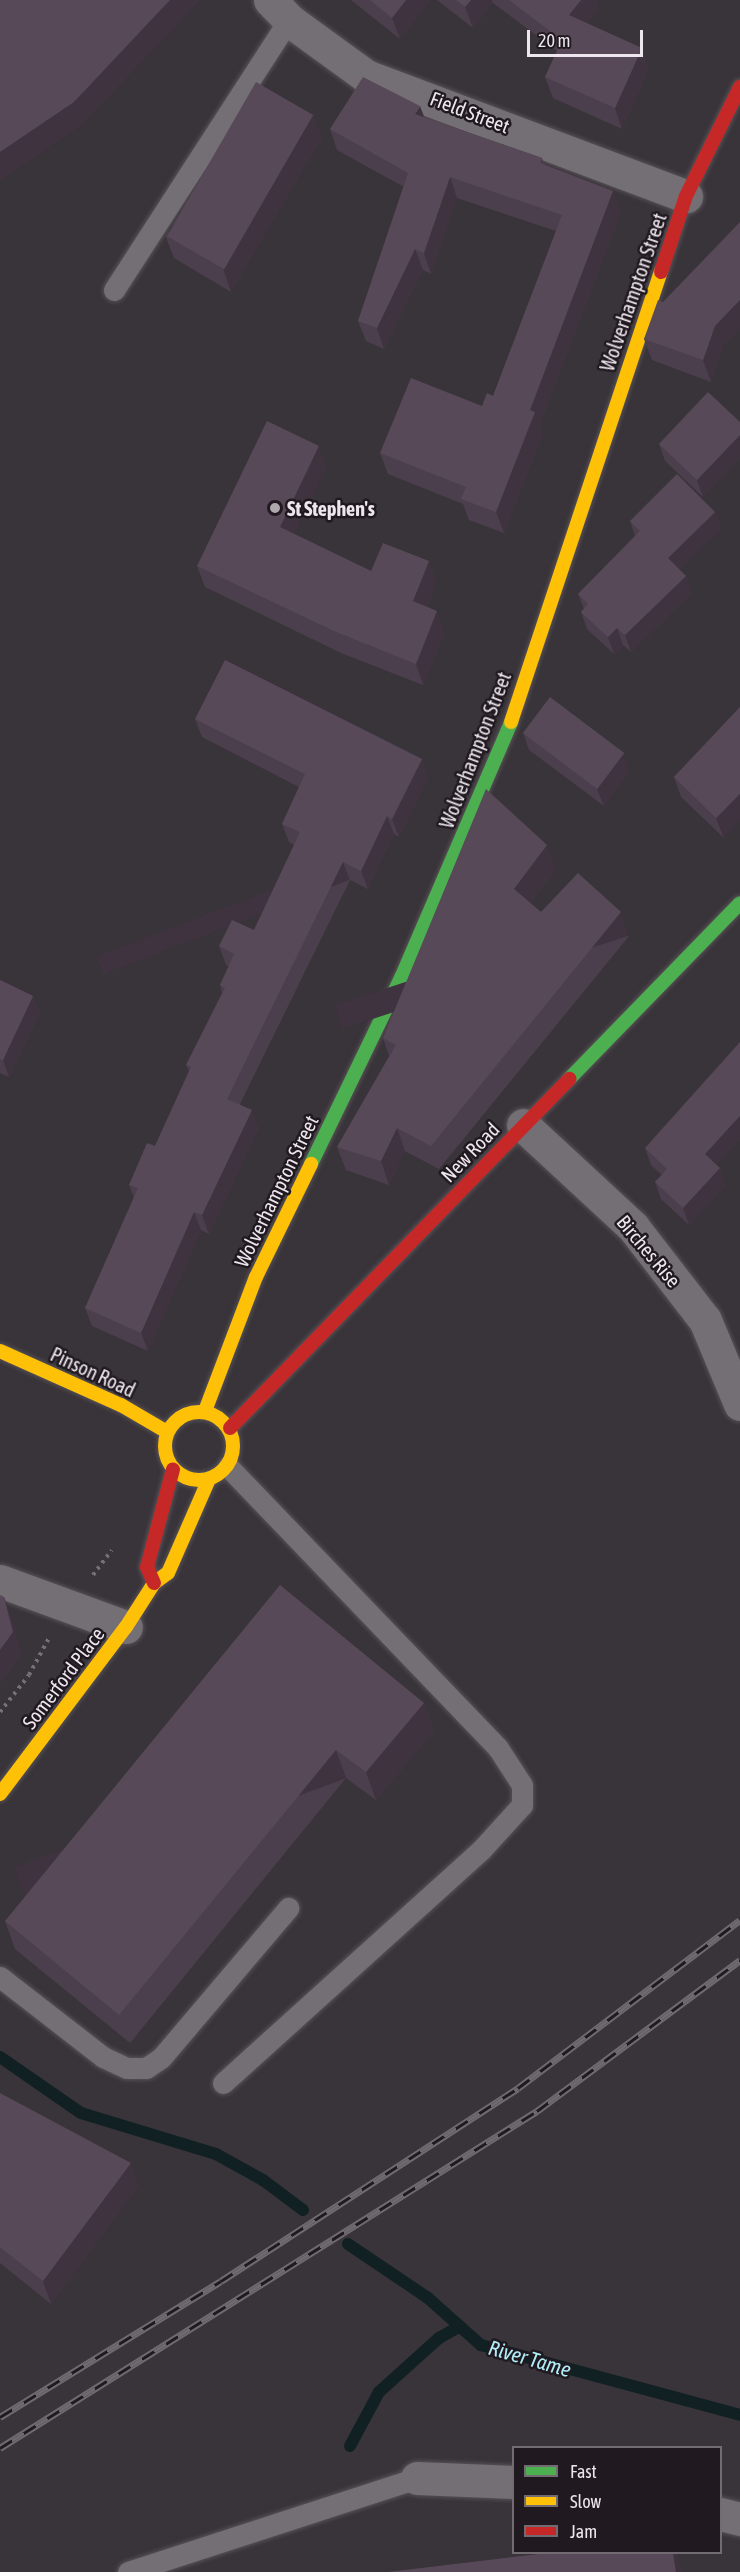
<!DOCTYPE html>
<style>
body{margin:0}
#map{position:relative;width:740px;height:2572px;overflow:hidden;background:#393439;font-family:"Asap Condensed",sans-serif}
div>[style]{position:absolute}
[style*='--x']{left:calc(var(--x)*1px);top:calc(var(--y)*1px);width:calc(var(--w)*1px);rotate:calc(var(--a)*1deg)}
.stream>*{height:12px;margin:-6px;padding:0 6px;transform-origin:6px;border-radius:6px;background:#102023}
.path>*{height:4px;margin-top:-2px;transform-origin:0;background:repeating-linear-gradient(90deg,#757075 0 3px,transparent 0 7.5px)}
.roads{filter:drop-shadow(0 0 2px #565156) drop-shadow(0 0 2px #565156)}
.lane>*{height:21px;margin:-10.5px;padding:0 10.5px;transform-origin:10.5px;border-radius:10.5px;background:#746f74}
.street>*{height:33px;margin:-16.5px;padding:0 16.5px;transform-origin:16.5px;border-radius:16.5px;background:#746f74}
.fast>*{height:14px;margin:-7px;padding:0 7px;transform-origin:7px;border-radius:7px;background:#4caf50}
.slow>*{height:14px;margin:-7px;padding:0 7px;transform-origin:7px;border-radius:7px;background:#ffc107}
.slow>.ring{margin:-7px;padding:0;box-sizing:content-box;background:none;border:14px solid #ffc107;border-radius:50%}
.jam>*{height:14px;margin:-7px;padding:0 7px;transform-origin:7px;border-radius:7px;background:#c62828}
.rail>*{height:7px;margin-top:-3.5px;transform-origin:0;background:repeating-linear-gradient(90deg,#201a20 0 14px,#6f6a6f 0 28px);box-sizing:border-box;border-block:2px solid #6f6a6f}
.wall>*{inset:0;background:#4c3f4d}
.shaded-wall>*{inset:0;background:#3e333e;transform-origin:0 0}
.building>*{inset:0;background:#584959;transform-origin:0 0}
.dots>*{width:16px;height:16px;translate:-50% -50%;box-sizing:border-box;border:3px solid #201a20;border-radius:50%}
span{translate:-50% -50%;white-space:nowrap;text-align:center;line-height:1.15;-webkit-text-stroke:5px #201a20;paint-order:stroke}
.street-label{font-size:20px;color:#eee6ee}
.poi-label{font-size:20px;color:#eee6ee;font-weight:700}
.left{translate:0 -50%;text-align:left}
.water-label{font-size:21px;color:#b0edf6;font-style:italic}
.legend{position:absolute;left:512px;top:2446px;width:210px;height:108px;box-sizing:border-box;background:#201a20;border:2px solid #726c72;margin:0;padding:8px 10px;list-style:none;font-size:18px;color:#eee6ee}
.legend li{display:flex;align-items:center;gap:12px;height:30px}
.legend b{width:30px;border:2px solid #726c72}
.scale{position:absolute;left:527px;top:30px;width:116px;height:27px;box-sizing:border-box;border:3px solid #eee6ee;border-top:0;padding-left:8px;font-size:18px;line-height:21px;white-space:nowrap;color:#eee6ee;-webkit-text-stroke:4px #201a20;paint-order:stroke}
</style>
<div id="map">
<div class="stream">
<i style="--x:0;--y:2057;--w:98;--a:34.7"></i>
<i style="--x:81;--y:2113;--w:141;--a:16.9"></i>
<i style="--x:216;--y:2154;--w:54;--a:29"></i>
<i style="--x:263;--y:2180;--w:50;--a:36.9"></i>
<i style="--x:348;--y:2244;--w:97;--a:34"></i>
<i style="--x:428;--y:2298;--w:71;--a:41.6"></i>
<i style="--x:481;--y:2345;--w:268;--a:15.1"></i>
<i style="--x:350;--y:2446;--w:61;--a:-61.8"></i>
<i style="--x:379;--y:2392;--w:81;--a:-42"></i>
<i style="--x:439;--y:2338;--w:23;--a:-29"></i>
</div>
<div class="path">
<i style="--x:93;--y:1575;--w:31;--a:-53"></i>
<i style="--x:0;--y:1712;--w:47;--a:-51.9"></i>
<i style="--x:29;--y:1675;--w:42;--a:-61.6"></i>
</div>
<div class="roads">
<div class="lane">
<i style="--x:114;--y:290;--w:322;--a:-57.1"></i>
<i style="--x:0;--y:1977;--w:130;--a:37.8"></i>
<i style="--x:103;--y:2057;--w:26;--a:25"></i>
<i style="--x:127;--y:2068;--w:19;--a:0"></i>
<i style="--x:146;--y:2068;--w:18;--a:-34"></i>
<i style="--x:161;--y:2058;--w:197;--a:-49.7"></i>
<i style="--x:223;--y:2083;--w:348;--a:-42.1"></i>
<i style="--x:481;--y:1850;--w:61;--a:-47.7"></i>
<i style="--x:522;--y:1805;--w:20;--a:-90"></i>
<i style="--x:522;--y:1785;--w:44;--a:-123"></i>
<i style="--x:498;--y:1748;--w:390;--a:-133.8"></i>
<i style="--x:128;--y:2572;--w:304;--a:-18"></i>
</div>
<div class="street">
<i style="--x:270;--y:0;--w:28;--a:46"></i>
<i style="--x:289;--y:20;--w:95;--a:36"></i>
<i style="--x:366;--y:76;--w:342;--a:20.6"></i>
<i style="--x:523;--y:1125;--w:150;--a:42.8"></i>
<i style="--x:633;--y:1227;--w:118;--a:52.3"></i>
<i style="--x:705;--y:1320;--w:91;--a:67.4"></i>
<i style="--x:0;--y:1581;--w:134;--a:20.1"></i>
<i style="--x:417;--y:2478;--w:97;--a:2.4"></i>
<i style="--x:720;--y:2514;--w:21;--a:14"></i>
</div>
<div class="fast">
<i style="--x:569;--y:1079;--w:245;--a:-45.8"></i>
<i style="--x:311;--y:1164;--w:207;--a:-64.2"></i>
<i style="--x:401;--y:978;--w:279;--a:-66.7"></i>
</div>
<div class="slow">
<i style="--x:511;--y:722;--w:474;--a:-71.6"></i>
<i style="--x:0;--y:1351;--w:133;--a:24.1"></i>
<i style="--x:121;--y:1405;--w:53;--a:30.4"></i>
<i style="--x:205;--y:1411;--w:143;--a:-69.2"></i>
<i style="--x:256;--y:1277;--w:126;--a:-64"></i>
<i class="ring" style="left:165px;top:1412px;width:54px;height:54px"></i>
<i style="--x:0;--y:1794;--w:209;--a:-53"></i>
<i style="--x:126;--y:1627;--w:52;--a:-57.5"></i>
<i style="--x:154;--y:1583;--w:17;--a:-36"></i>
<i style="--x:168;--y:1573;--w:103;--a:-66.4"></i>
</div>
<div class="jam">
<i style="--x:661;--y:272;--w:80;--a:-71.8"></i>
<i style="--x:686;--y:196;--w:122;--a:-63.6"></i>
<i style="--x:230;--y:1428;--w:487;--a:-45.8"></i>
<i style="--x:154;--y:1583;--w:17;--a:-114"></i>
<i style="--x:147;--y:1567;--w:101;--a:-75.1"></i>
</div>
</div>
<div class="rail">
<i style="--x:0;--y:2417;--w:259;--a:-31.6"></i>
<i style="--x:221;--y:2281;--w:354;--a:-33"></i>
<i style="--x:518;--y:2088;--w:278;--a:-37.1"></i>
<i style="--x:0;--y:2448;--w:634;--a:-32.11"></i>
<i style="--x:537;--y:2111;--w:253;--a:-36.6"></i>
</div>
<div class="wall">
<i style="clip-path:polygon(351px 0,430px 0,400px 39px)"></i>
<i style="clip-path:polygon(437px 0,596px 0,599px 8px,587px 23px,649px 69px,622px 129px,553px 98px,545px 77px,557px 51px,493px 3px,473px 28px)"></i>
<i style="clip-path:polygon(313px 115px,321px 139px,231px 292px,174px 258px,165px 235px)"></i>
<i style="clip-path:polygon(424px 117px,542px 158px,544px 164px,621px 212px,540px 424px,543px 433px,504px 533px,469px 520px,463px 504px,388px 474px,380px 453px,482px 406px,493px 396px,556px 231px,457px 198px,431px 274px,423px 270px,384px 349px,366px 341px,358px 321px,404px 187px,337px 150px,330px 129px)"></i>
<i style="clip-path:polygon(663px 302px,723px 347px,711px 382px,652px 360px,644px 339px)"></i>
<i style="clip-path:polygon(740px 422px,740px 458px,703px 497px,665px 461px,659px 444px)"></i>
<i style="clip-path:polygon(327px 467px,294px 534px,371px 571px,429px 561px,436px 583px,427px 607px,445px 632px,423px 685px,341px 653px,205px 587px,197px 566px)"></i>
<i style="clip-path:polygon(715px 512px,721px 529px,679px 570px,686px 576px,692px 593px,631px 652px,623px 645px,614px 654px,587px 629px,581px 612px,584px 609px,578px 594px,635px 536px,630px 521px)"></i>
<i style="clip-path:polygon(740px 707px,724px 838px,681px 797px,674px 777px)"></i>
<i style="clip-path:polygon(195px 719px,422px 759px,428px 778px,399px 837px,394px 834px,368px 889px,350px 880px,240px 1104px,259px 1128px,209px 1234px,201px 1230px,148px 1351px,92px 1326px,85px 1308px,134px 1197px,129px 1185px,155px 1146px,189px 1071px,186px 1065px,222px 993px,220px 985px,229px 966px,226px 965px,219px 946px,254px 930px,295px 845px,289px 842px,282px 824px,299px 787px,202px 737px)"></i>
<i style="clip-path:polygon(523px 733px,630px 770px,604px 806px,529px 750px)"></i>
<i style="clip-path:polygon(556px 869px,530px 903px,541px 912px,629px 936px,439px 1169px,405px 1151px,389px 1185px,346px 1170px,337px 1147px,389px 1056px,383px 1038px)"></i>
<i style="clip-path:polygon(0 980px,33px 996px,40px 1013px,9px 1077px,0 1073px)"></i>
<i style="clip-path:polygon(740px 1140px,716px 1165px,726px 1185px,689px 1225px,661px 1199px,655px 1182px,662px 1175px,651px 1165px,645px 1148px)"></i>
<i style="clip-path:polygon(424px 1703px,434px 1731px,376px 1800px,346px 1778px,130px 2043px,15px 1949px,5px 1921px)"></i>
<i style="clip-path:polygon(0 2093px,139px 2185px,51px 2304px,0 2263px)"></i>
</div>
<div class="shaded-wall">
<i style="clip-path:polygon(170px 0,201px 0,82px 125px,0 181px,0 152px)"></i>
<i style="clip-path:polygon(406px 0,430px 0,400px 39px,392px 18px)"></i>
<i style="clip-path:polygon(471px 0,492px 0,493px 3px,473px 28px,465px 7px)"></i>
<i style="clip-path:polygon(581px 0,596px 0,599px 8px,577px 36px,569px 15px)"></i>
<i style="clip-path:polygon(642px 48px,649px 69px,622px 129px,615px 108px)"></i>
<i style="clip-path:polygon(420px 106px,428px 127px,415px 114px)"></i>
<i style="clip-path:polygon(313px 115px,321px 139px,231px 292px,223px 268px)"></i>
<i style="clip-path:polygon(450px 177px,457px 198px,431px 274px,424px 253px)"></i>
<i style="clip-path:polygon(613px 191px,621px 212px,540px 424px,543px 433px,504px 533px,496px 512px,530px 410px)"></i>
<i style="clip-path:polygon(415px 249px,423px 270px,384px 349px,377px 328px)"></i>
<i style="clip-path:polygon(740px 300px,740px 330px,723px 347px,711px 382px,703px 360px,715px 326px)"></i>
<i style="clip-path:polygon(740px 435px,740px 458px,703px 497px,697px 480px)"></i>
<i style="clip-path:polygon(319px 446px,327px 467px,288px 548px,280px 527px)"></i>
<i style="clip-path:polygon(715px 512px,721px 529px,674px 575px,668px 558px)"></i>
<i style="clip-path:polygon(429px 561px,436px 583px,421px 622px,413px 601px)"></i>
<i style="clip-path:polygon(686px 576px,692px 593px,631px 652px,625px 635px)"></i>
<i style="clip-path:polygon(437px 611px,445px 632px,423px 685px,416px 664px)"></i>
<i style="clip-path:polygon(617px 628px,623px 645px,614px 654px,608px 637px)"></i>
<i style="clip-path:polygon(624px 753px,630px 770px,604px 806px,597px 789px)"></i>
<i style="clip-path:polygon(422px 759px,428px 778px,399px 837px,392px 819px)"></i>
<i style="clip-path:polygon(740px 794px,740px 821px,724px 838px,716px 818px)"></i>
<i style="clip-path:polygon(387px 816px,394px 834px,368px 889px,361px 871px)"></i>
<i style="clip-path:polygon(547px 845px,556px 869px,522px 913px,514px 889px)"></i>
<i style="left:343px;top:862px;width:19px;height:264px;rotate:69deg"></i>
<i style="left:621px;top:912px;width:25px;height:301px;rotate:72deg"></i>
<i style="clip-path:polygon(33px 996px,40px 1013px,9px 1077px,3px 1060px)"></i>
<i style="clip-path:polygon(252px 1110px,259px 1128px,209px 1234px,202px 1215px)"></i>
<i style="clip-path:polygon(740px 1116px,740px 1140px,711px 1171px,705px 1154px)"></i>
<i style="clip-path:polygon(397px 1128px,405px 1151px,389px 1185px,381px 1161px)"></i>
<i style="clip-path:polygon(720px 1168px,726px 1185px,689px 1225px,683px 1208px)"></i>
<i style="clip-path:polygon(194px 1212px,201px 1230px,148px 1351px,141px 1333px)"></i>
<i style="clip-path:polygon(4px 1597px,13px 1620px,22px 1655px,0 1685px,0 1650px)"></i>
<i style="clip-path:polygon(424px 1703px,434px 1731px,376px 1800px,366px 1772px)"></i>
<i style="left:336px;top:1750px;width:30px;height:343px;rotate:70deg"></i>
<i style="clip-path:polygon(131px 2163px,139px 2185px,51px 2304px,43px 2281px)"></i>
<i style="clip-path:polygon(673px 2553px,677px 2553px,681px 2565px,682px 2572px,676px 2572px)"></i>
</div>
<div class="building">
<i style="clip-path:polygon(0 0,170px 0,74px 102px,0 152px)"></i>
<i style="clip-path:polygon(370px 0,406px 0,392px 18px)"></i>
<i style="clip-path:polygon(456px 0,471px 0,465px 7px)"></i>
<i style="clip-path:polygon(509px 0,581px 0,569px 15px,642px 48px,615px 108px,545px 77px,562px 40px)"></i>
<i style="clip-path:polygon(363px 77px,420px 106px,415px 114px,542px 158px,540px 163px,613px 191px,530px 410px,535px 412px,496px 512px,461px 499px,466px 487px,380px 453px,411px 378px,482px 406px,487px 393px,493px 396px,562px 215px,450px 177px,424px 253px,415px 249px,377px 328px,358px 321px,408px 173px,330px 129px)"></i>
<i style="left:256px;top:82px;width:66px;height:178px;rotate:30deg"></i>
<i style="clip-path:polygon(740px 222px,740px 300px,715px 326px,703px 360px,644px 339px,658px 300px,663px 302px)"></i>
<i style="clip-path:polygon(708px 392px,740px 422px,740px 435px,697px 480px,659px 444px)"></i>
<i style="clip-path:polygon(267px 421px,319px 446px,280px 527px,371px 571px,383px 543px,429px 561px,413px 601px,437px 611px,416px 664px,334px 631px,197px 566px)"></i>
<i style="clip-path:polygon(677px 474px,715px 512px,668px 558px,686px 576px,625px 635px,617px 628px,608px 637px,581px 612px,588px 604px,578px 594px,640px 531px,630px 521px)"></i>
<i style="clip-path:polygon(225px 660px,422px 759px,392px 819px,387px 816px,361px 871px,343px 862px,227px 1099px,252px 1110px,202px 1215px,194px 1212px,141px 1333px,85px 1308px,138px 1188px,129px 1185px,147px 1143px,155px 1146px,191px 1067px,186px 1065px,225px 988px,220px 985px,234px 954px,219px 946px,232px 920px,254px 930px,300px 832px,282px 824px,305px 774px,195px 719px)"></i>
<i style="left:550px;top:697px;width:93px;height:45px;rotate:37deg"></i>
<i style="clip-path:polygon(740px 707px,740px 794px,716px 818px,674px 777px)"></i>
<i style="clip-path:polygon(486px 789px,547px 845px,514px 889px,541px 912px,578px 873px,621px 912px,431px 1146px,397px 1128px,381px 1161px,337px 1147px,396px 1045px,383px 1038px)"></i>
<i style="clip-path:polygon(0 980px,33px 996px,3px 1060px,0 1059px)"></i>
<i style="clip-path:polygon(740px 1042px,740px 1116px,705px 1154px,720px 1168px,683px 1208px,655px 1182px,667px 1169px,645px 1148px)"></i>
<i style="clip-path:polygon(280px 1585px,424px 1703px,366px 1772px,336px 1750px,119px 2015px,5px 1921px)"></i>
<i style="clip-path:polygon(0 1595px,4px 1597px,13px 1632px,0 1650px)"></i>
<i style="clip-path:polygon(0 2093px,131px 2163px,43px 2281px,0 2247px)"></i>
<i style="clip-path:polygon(547px 2553px,673px 2553px,676px 2572px,388px 2572px)"></i>
</div>
<div class="dots">
<i style="left:275px;top:508px;background:#afa8af"></i>
</div>
<div class="street-label">
<span style="left:470px;top:112px;rotate:21deg">Field Street</span>
<span style="left:633px;top:292px;rotate:-71deg">Wolverhampton Street</span>
<span style="left:475px;top:750px;rotate:-69deg">Wolverhampton Street</span>
<span style="left:470px;top:1152px;rotate:-46deg">New Road</span>
<span style="left:276px;top:1191px;rotate:-64deg">Wolverhampton Street</span>
<span style="left:649px;top:1251px;rotate:50deg">Birches Rise</span>
<span style="left:93px;top:1372px;rotate:25deg">Pinson Road</span>
<span style="left:63px;top:1678px;rotate:-53deg">Somerford Place</span>
</div>
<div class="poi-label">
<span class="left" style="left:287px;top:508px">St Stephen's</span>
</div>
<div class="water-label">
<span style="left:530px;top:2358px;rotate:16deg">River Tame</span>
</div>
<ul class="legend">
<li><b style="height:8px;background:#4caf50"></b>Fast</li>
<li><b style="height:8px;background:#ffc107"></b>Slow</li>
<li><b style="height:8px;background:#c62828"></b>Jam</li>
</ul>
<div class="scale">20 m</div>
</div>
